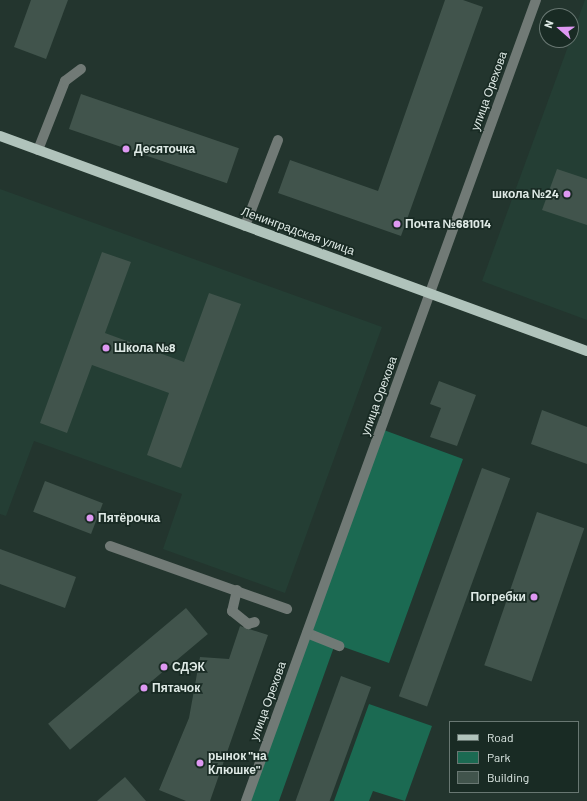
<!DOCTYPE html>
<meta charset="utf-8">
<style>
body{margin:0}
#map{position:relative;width:587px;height:801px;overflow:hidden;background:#23352e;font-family:Barlow,sans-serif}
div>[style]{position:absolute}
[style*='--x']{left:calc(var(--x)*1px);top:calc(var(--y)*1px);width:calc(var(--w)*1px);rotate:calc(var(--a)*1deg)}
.built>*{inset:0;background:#243e34}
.green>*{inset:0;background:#1b6a52}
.building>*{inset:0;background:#41544c;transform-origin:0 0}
.minor>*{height:10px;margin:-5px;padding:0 5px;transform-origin:5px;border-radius:5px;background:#717a76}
.major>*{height:10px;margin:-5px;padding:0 5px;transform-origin:5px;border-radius:5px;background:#b0c3bb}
.dots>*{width:11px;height:11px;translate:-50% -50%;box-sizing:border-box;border:2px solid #192b24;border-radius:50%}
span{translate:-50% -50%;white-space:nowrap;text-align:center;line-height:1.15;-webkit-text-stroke:3.5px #192b24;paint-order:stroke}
.street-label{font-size:12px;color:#dfeae6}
.poi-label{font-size:12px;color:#dfeae6;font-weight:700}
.left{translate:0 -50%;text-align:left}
.right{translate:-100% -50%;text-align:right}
.legend{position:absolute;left:449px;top:721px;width:130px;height:72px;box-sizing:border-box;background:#192b24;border:1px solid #687772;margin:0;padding:5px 7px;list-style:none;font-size:12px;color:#dfeae6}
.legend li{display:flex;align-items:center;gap:8px;height:20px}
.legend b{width:20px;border:1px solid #687772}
.north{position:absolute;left:539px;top:8px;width:40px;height:40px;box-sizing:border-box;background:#192b24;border:1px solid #687772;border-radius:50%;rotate:290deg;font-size:11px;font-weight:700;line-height:16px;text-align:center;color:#dfeae6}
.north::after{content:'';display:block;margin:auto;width:14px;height:18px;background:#de98f2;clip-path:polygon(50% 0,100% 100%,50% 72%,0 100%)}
</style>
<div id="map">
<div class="built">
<i style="clip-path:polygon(585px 0,587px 0,587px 320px,482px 281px)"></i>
<i style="clip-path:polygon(0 189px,382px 327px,285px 593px,163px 549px,182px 494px,34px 441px,6px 516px,0 514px)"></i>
</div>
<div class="green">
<i style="clip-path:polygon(381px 429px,463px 459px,389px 663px,335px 644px,279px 801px,250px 801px)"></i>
<i style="clip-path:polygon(369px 704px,432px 726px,405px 801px,373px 791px,369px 801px,334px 801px)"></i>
</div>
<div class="building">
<i style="clip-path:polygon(31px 0,68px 0,46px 59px,14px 47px)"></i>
<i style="clip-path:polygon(445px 0,463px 0,483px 7px,401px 236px,278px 193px,290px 160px,378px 191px)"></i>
<i style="left:81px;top:94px;width:167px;height:37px;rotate:19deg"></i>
<i style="clip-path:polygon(557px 169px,587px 179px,587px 225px,542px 210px)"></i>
<i style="clip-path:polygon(102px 252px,131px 262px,105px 333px,184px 362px,209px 293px,241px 304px,181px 468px,147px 455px,169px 393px,92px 365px,67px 433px,40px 423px)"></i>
<i style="clip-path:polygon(439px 381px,476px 395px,457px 446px,430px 437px,441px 408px,430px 404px)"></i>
<i style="clip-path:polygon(542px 410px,587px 427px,587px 464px,531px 444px)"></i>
<i style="left:482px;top:468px;width:30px;height:243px;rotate:20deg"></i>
<i style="left:45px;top:481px;width:62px;height:33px;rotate:21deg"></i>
<i style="left:537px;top:512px;width:50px;height:162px;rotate:19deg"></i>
<i style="clip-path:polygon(0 549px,76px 577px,65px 608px,0 584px)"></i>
<i style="left:186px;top:608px;width:34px;height:180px;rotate:50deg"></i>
<i style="clip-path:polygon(240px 626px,268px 635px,210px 801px,186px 801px,159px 790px,189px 718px,200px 657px,229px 659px)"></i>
<i style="left:341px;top:676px;width:32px;height:133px;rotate:20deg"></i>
<i style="clip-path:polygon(125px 777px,146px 801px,97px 801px)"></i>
</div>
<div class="minor">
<i style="--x:38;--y:150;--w:74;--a:-68.6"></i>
<i style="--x:65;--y:81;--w:20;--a:-37"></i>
<i style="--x:245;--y:226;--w:92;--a:-69"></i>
<i style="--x:110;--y:546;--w:188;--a:19.6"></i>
<i style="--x:237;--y:590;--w:22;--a:103"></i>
<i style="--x:232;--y:611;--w:21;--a:39"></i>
<i style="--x:248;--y:624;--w:7;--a:-16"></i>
<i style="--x:307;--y:633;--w:35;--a:22"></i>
<i style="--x:246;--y:801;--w:852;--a:-70.1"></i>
</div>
<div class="major">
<i style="--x:0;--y:136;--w:625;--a:20.12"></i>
</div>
<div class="dots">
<i style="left:126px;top:149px;background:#de98f2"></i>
<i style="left:567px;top:194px;background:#de98f2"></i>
<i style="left:397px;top:224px;background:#de98f2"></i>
<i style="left:106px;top:348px;background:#de98f2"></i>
<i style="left:90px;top:518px;background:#de98f2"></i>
<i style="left:534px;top:597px;background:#de98f2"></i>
<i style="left:164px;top:667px;background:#de98f2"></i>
<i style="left:144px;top:688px;background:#de98f2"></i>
<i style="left:200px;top:763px;background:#de98f2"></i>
</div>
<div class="street-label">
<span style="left:489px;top:91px;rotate:-70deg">улица Орехова</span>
<span style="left:298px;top:231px;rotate:20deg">Ленинградская улица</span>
<span style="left:379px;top:396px;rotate:-70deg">улица Орехова</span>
<span style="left:268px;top:701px;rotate:-70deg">улица Орехова</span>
</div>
<div class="poi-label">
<span class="left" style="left:134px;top:149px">Десяточка</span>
<span class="right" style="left:559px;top:194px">школа №24</span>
<span class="left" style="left:405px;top:224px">Почта №681014</span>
<span class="left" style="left:114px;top:348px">Школа №8</span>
<span class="left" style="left:98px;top:518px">Пятёрочка</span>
<span class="right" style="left:526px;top:597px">Погребки</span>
<span class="left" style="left:172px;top:667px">СДЭК</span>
<span class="left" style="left:152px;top:688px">Пятачок</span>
<span class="left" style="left:208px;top:763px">рынок "на<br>Клюшке"</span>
</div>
<ul class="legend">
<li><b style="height:5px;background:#b0c3bb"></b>Road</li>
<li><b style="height:11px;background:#1b6a52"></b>Park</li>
<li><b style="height:11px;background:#41544c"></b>Building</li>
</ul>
<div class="north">N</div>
</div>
